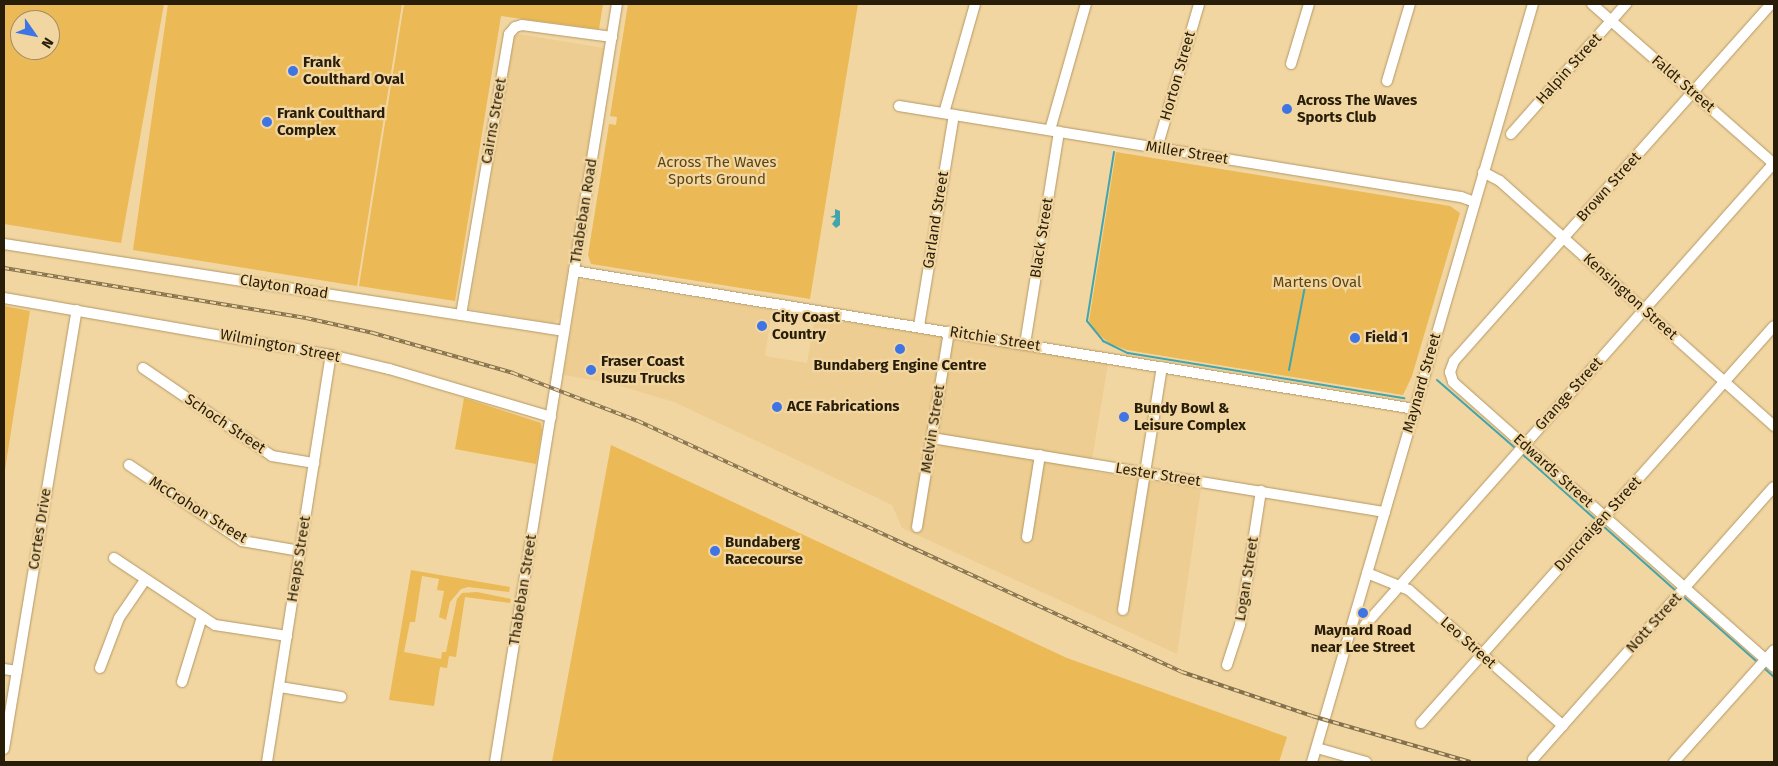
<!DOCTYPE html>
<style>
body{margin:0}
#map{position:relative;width:1778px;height:766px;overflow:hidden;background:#f2d6a2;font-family:"Fira Sans",sans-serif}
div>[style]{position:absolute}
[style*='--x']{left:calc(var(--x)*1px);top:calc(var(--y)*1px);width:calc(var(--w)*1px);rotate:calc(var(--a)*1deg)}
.built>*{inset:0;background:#edcd91}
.green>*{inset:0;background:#ebb955}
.water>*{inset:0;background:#42a5ad}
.stream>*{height:2px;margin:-1px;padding:0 1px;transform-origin:1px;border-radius:1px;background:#42a5ad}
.roads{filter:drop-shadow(0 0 1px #b39865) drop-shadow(0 0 1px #b39865)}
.minor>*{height:10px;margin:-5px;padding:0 5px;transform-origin:5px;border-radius:5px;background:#fff}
.rail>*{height:4px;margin-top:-2px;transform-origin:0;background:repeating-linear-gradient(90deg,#f2d6a2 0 5.5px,#83714e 0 11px);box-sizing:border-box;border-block:1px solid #83714e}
.dots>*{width:14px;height:14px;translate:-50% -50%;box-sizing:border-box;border:2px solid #f2d6a2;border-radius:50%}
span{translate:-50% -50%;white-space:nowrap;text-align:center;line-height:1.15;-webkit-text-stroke:4.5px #f2d6a2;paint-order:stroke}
.poi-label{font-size:15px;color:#271d08;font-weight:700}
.left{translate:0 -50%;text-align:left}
.street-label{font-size:15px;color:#271d08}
.park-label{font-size:15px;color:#5c4512}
.frame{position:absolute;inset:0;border:5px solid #271d08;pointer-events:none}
.north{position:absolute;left:10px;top:10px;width:50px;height:50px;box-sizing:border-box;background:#f2d6a2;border:1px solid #a18c64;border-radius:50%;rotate:123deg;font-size:14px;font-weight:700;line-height:20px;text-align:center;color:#271d08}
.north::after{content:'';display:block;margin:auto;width:18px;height:22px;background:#3e74e4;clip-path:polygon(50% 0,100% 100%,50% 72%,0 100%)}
</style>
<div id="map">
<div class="built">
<i style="clip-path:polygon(519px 34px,604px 48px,560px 317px,554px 323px,469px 309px,514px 37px)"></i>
<i style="clip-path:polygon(584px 280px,772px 310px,765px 356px,807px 363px,815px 317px,1108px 364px,1090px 471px,1201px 489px,1177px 654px,902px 528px,892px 505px,674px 402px,610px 383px,564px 375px,579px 282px)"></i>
</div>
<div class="green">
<i style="clip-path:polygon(evenodd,4px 4px,164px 4px,121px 243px,4px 224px,4px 4px,20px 20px,50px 20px,50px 50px,20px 50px,20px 20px)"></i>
<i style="clip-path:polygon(168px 4px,402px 4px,357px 286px,133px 250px)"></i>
<i style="clip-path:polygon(404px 4px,603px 4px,599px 29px,501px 16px,455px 301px,359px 286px)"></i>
<i style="clip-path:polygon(628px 4px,858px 4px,810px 299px,591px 264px,588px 255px,609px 124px,616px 125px,617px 117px,610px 116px)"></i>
<i style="clip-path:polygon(1116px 152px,1450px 206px,1460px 213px,1412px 376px,1403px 395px,1127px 350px,1110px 344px,1096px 332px,1089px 321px)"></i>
<i style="clip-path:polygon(4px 306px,30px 311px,4px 476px)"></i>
<i style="clip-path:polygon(464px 398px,541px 423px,542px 430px,536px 464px,455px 449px)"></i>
<i style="clip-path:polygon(611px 445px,1067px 658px,1287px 737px,1279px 762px,552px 762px)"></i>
<i style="clip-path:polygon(411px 570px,510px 587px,509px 592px,468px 587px,461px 589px,450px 602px,446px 620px,439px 617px,444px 591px,437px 590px,439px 579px,422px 576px,415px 622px,410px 622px,404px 652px,441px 659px,442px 652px,446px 652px,457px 599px,462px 593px,477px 592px,511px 599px,510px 603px,465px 597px,456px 657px,449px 656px,447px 668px,440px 667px,434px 706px,389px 700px)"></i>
</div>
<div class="water">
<i style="clip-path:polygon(835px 209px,840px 211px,840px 225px,836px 228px,832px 224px,836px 218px,830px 217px,835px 215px)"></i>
</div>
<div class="stream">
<i style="--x:1114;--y:152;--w:171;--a:99.1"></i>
<i style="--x:1087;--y:321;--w:26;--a:51"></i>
<i style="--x:1103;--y:341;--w:28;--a:26"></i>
<i style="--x:1128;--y:353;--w:280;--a:9.3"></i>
<i style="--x:1289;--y:370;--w:86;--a:-79.2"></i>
<i style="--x:1437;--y:380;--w:102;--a:41"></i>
<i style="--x:1522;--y:454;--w:98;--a:41.7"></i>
<i style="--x:1602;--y:525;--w:98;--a:41.7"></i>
<i style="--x:1684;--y:597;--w:96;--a:41.6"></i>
<i style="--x:1764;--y:668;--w:13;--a:42"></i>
</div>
<div class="roads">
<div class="minor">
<i style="--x:1592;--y:4;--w:242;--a:41.3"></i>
<i style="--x:1771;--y:4;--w:477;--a:131.6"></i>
<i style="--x:1454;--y:361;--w:12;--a:110"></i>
<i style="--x:1450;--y:372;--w:10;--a:73"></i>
<i style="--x:1453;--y:382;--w:429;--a:41.6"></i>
<i style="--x:1291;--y:64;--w:63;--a:-73.3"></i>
<i style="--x:1387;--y:81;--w:80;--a:-73.4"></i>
<i style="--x:899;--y:106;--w:569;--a:9.2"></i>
<i style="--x:1461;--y:197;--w:15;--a:20"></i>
<i style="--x:944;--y:113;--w:113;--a:-74.1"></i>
<i style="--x:1050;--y:130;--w:131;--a:-74.1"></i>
<i style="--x:1511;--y:134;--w:174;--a:-48.5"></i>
<i style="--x:1157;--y:148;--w:150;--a:-73.7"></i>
<i style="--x:1483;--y:172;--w:19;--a:28"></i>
<i style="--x:1500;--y:181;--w:368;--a:41.8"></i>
<i style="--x:4;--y:244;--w:567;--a:8.83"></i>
<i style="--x:574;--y:271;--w:852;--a:9.32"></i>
<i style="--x:4;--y:298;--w:332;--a:9.9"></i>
<i style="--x:331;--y:355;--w:60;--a:13.6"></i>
<i style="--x:389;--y:369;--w:169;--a:16.5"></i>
<i style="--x:461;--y:315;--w:285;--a:-80.3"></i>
<i style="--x:509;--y:34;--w:9;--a:-49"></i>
<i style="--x:515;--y:27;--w:7;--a:-16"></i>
<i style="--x:522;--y:25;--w:91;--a:7.6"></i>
<i style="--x:919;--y:326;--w:214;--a:-80.6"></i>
<i style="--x:1025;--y:344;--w:215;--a:-80.9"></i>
<i style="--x:143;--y:368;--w:156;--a:34.3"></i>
<i style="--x:272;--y:456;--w:43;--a:9.5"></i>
<i style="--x:932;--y:438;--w:459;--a:9.3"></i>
<i style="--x:129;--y:465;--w:136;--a:33.9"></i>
<i style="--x:242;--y:541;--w:59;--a:9.8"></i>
<i style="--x:917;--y:527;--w:198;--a:-80.7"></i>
<i style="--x:1027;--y:537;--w:83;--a:-81"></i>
<i style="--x:114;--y:558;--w:121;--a:33.6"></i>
<i style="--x:215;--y:625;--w:73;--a:8.7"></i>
<i style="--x:1367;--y:573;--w:45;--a:22"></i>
<i style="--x:1409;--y:590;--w:205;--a:41.4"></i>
<i style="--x:1123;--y:610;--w:246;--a:-80.9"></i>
<i style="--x:1365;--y:625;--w:617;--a:-48.48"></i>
<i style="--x:1227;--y:665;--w:42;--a:-72"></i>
<i style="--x:1240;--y:625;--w:136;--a:-81.1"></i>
<i style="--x:100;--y:668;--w:53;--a:-69.2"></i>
<i style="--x:119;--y:618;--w:46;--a:-55.6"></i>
<i style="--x:4;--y:669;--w:13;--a:9"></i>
<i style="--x:182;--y:682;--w:68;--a:-72.9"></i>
<i style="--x:280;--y:687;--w:62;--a:9.3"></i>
<i style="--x:1421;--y:723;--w:531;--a:-48.36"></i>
<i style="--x:1317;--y:748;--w:51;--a:15.9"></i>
<i style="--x:4;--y:749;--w:445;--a:-80.6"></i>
<i style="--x:1533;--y:759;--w:363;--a:-48.5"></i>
<i style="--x:267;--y:762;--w:412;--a:-81.1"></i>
<i style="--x:495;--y:762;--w:768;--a:-80.86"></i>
<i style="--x:1312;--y:762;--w:790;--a:-73.75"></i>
<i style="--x:1674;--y:762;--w:150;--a:-48.2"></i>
</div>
</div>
<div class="rail">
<i style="--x:4;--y:268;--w:306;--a:9.4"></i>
<i style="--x:306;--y:318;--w:69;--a:12.6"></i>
<i style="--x:373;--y:333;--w:146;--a:15.9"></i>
<i style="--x:513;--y:373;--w:134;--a:21"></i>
<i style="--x:638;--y:421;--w:599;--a:24.77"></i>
<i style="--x:1182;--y:672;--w:137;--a:18.7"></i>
<i style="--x:1312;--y:716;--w:165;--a:16.2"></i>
</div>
<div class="dots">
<i style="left:293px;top:71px;background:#3e74e4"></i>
<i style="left:1287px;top:109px;background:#3e74e4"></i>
<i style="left:267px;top:122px;background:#3e74e4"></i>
<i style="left:762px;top:326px;background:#3e74e4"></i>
<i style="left:1355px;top:338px;background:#3e74e4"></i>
<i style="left:900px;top:349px;background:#3e74e4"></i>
<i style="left:591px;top:370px;background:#3e74e4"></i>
<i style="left:777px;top:407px;background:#3e74e4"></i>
<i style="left:1124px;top:417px;background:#3e74e4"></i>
<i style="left:715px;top:551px;background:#3e74e4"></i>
<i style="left:1363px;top:613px;background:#3e74e4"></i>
</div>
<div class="poi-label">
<span class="left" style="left:303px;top:71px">Frank<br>Coulthard Oval</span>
<span class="left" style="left:1297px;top:109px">Across The Waves<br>Sports Club</span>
<span class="left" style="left:277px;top:122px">Frank Coulthard<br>Complex</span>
<span class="left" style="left:772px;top:326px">City Coast<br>Country</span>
<span class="left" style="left:1365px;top:338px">Field 1</span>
<span class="left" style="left:601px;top:370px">Fraser Coast<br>Isuzu Trucks</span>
<span style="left:900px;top:366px">Bundaberg Engine Centre</span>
<span class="left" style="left:787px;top:407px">ACE Fabrications</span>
<span class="left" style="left:1134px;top:417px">Bundy Bowl &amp;<br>Leisure Complex</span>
<span class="left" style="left:725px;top:551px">Bundaberg<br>Racecourse</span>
<span style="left:1363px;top:639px">Maynard Road<br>near Lee Street</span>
</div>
<div class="street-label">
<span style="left:1569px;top:69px;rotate:-48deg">Halpin Street</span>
<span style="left:1178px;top:76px;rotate:-74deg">Horton Street</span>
<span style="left:1683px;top:84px;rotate:41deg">Faldt Street</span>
<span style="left:494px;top:121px;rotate:-80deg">Cairns Street</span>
<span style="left:1187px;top:153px;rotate:9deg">Miller Street</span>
<span style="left:1609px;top:187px;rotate:-48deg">Brown Street</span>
<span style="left:584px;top:211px;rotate:-81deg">Thabeban Road</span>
<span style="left:936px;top:220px;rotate:-81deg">Garland Street</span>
<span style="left:1042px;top:238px;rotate:-81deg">Black Street</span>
<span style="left:284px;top:287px;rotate:9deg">Clayton Road</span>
<span style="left:1630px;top:297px;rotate:42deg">Kensington Street</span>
<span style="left:995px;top:339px;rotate:9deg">Ritchie Street</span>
<span style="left:280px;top:346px;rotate:11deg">Wilmington Street</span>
<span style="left:1422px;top:383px;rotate:-74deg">Maynard Street</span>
<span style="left:1569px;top:394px;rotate:-48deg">Grange Street</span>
<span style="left:225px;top:424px;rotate:34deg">Schoch Street</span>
<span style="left:933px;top:429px;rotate:-81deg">Melvin Street</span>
<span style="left:1553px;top:471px;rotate:42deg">Edwards Street</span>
<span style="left:1158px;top:475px;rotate:9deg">Lester Street</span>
<span style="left:198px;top:510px;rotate:32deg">McCrohon Street</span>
<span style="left:1598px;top:524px;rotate:-48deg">Duncraigen Street</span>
<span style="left:40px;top:529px;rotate:-81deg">Cortes Drive</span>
<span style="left:299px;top:559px;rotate:-81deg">Heaps Street</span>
<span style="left:1247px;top:579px;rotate:-81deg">Logan Street</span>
<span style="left:523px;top:590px;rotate:-81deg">Thabeban Street</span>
<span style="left:1654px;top:623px;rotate:-48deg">Nott Street</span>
<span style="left:1468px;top:643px;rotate:42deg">Leo Street</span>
</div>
<div class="park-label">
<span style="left:717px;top:171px">Across The Waves<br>Sports Ground</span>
<span style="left:1317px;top:283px">Martens Oval</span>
</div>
<div class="frame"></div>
<div class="north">N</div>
</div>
